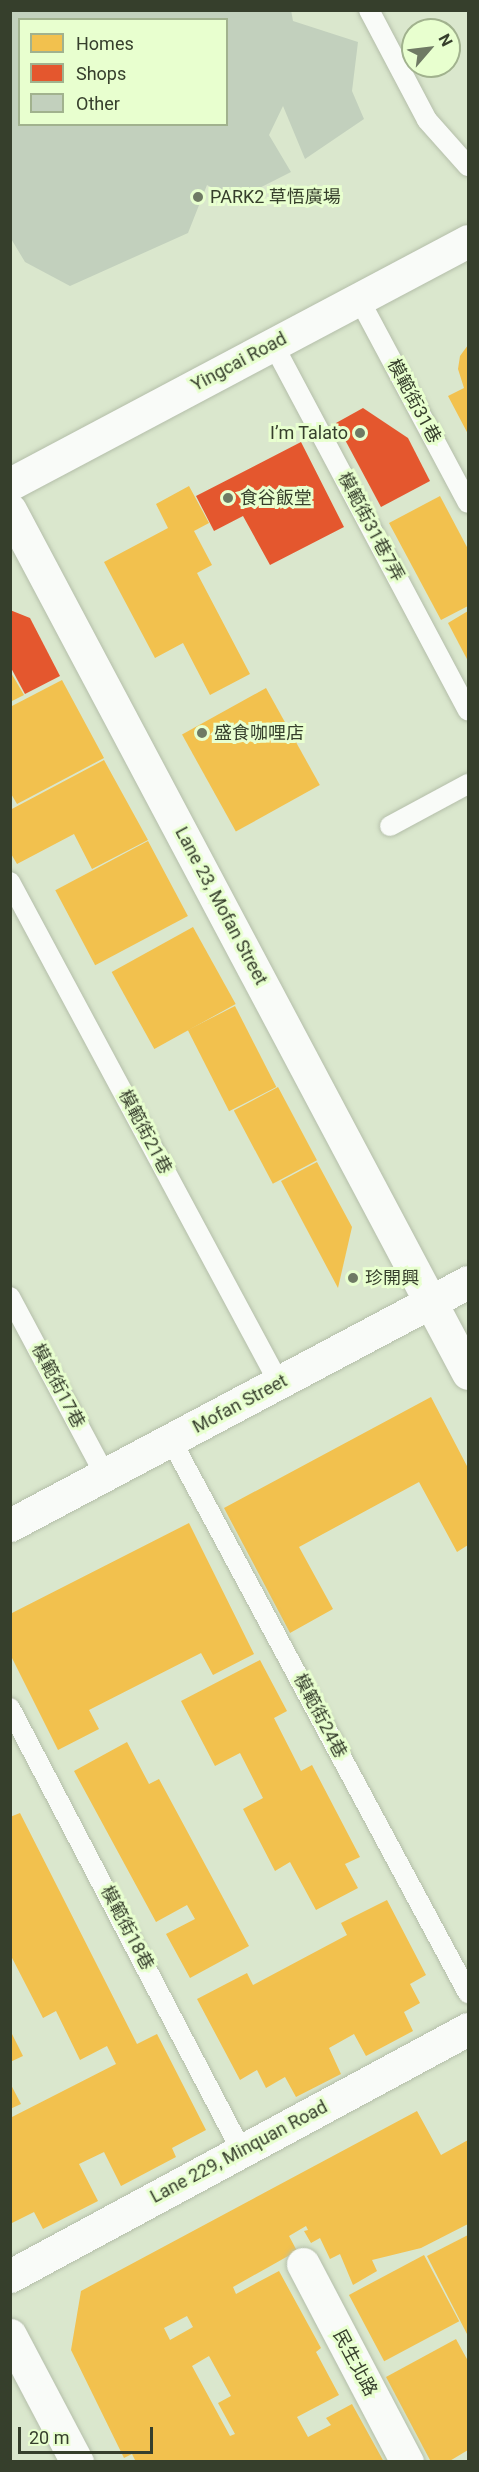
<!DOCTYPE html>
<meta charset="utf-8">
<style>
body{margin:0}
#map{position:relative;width:479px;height:2472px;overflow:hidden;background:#dae7cd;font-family:Roboto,"Noto Sans TC",sans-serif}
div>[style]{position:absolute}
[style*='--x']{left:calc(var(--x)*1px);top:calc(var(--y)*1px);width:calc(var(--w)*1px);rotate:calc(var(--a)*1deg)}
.homes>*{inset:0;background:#f2c14e;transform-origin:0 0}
.shops>*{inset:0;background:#e4572e}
.building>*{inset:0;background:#c2d0bd}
.roads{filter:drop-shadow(0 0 2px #b4bea9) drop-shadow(0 0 2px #b4bea9)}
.lane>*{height:20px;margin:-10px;padding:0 10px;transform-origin:10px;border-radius:10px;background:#f9fbf8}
.street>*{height:33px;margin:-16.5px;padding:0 16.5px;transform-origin:16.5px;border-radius:16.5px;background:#f9fbf8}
.secondary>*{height:33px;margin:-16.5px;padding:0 16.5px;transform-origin:16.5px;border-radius:16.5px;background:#f9fbf8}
.dots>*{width:16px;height:16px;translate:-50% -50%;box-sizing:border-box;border:3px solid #e8ffcf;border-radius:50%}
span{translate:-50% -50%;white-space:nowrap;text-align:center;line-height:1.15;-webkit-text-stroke:6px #e8ffcf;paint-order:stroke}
.poi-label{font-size:18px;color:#363f2c}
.left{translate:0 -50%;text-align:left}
.right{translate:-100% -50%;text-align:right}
.street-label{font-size:18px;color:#363f2c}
.frame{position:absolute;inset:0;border:12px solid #363f2c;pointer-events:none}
.legend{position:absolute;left:18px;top:18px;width:210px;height:108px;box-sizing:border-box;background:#e8ffcf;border:2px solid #a1b28e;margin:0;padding:8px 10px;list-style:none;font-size:18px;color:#363f2c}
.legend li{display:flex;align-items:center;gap:12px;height:30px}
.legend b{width:30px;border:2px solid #a1b28e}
.north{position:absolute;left:401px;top:18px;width:60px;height:60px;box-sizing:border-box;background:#e8ffcf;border:2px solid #a1b28e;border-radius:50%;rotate:62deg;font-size:16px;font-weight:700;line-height:24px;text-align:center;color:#363f2c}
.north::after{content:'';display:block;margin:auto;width:21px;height:27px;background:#6f7a64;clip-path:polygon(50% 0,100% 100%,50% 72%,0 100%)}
.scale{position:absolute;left:18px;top:2427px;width:135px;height:27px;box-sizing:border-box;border:3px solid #363f2c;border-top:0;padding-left:8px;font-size:18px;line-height:21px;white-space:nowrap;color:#363f2c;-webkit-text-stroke:4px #e8ffcf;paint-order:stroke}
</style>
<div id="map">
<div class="homes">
<i style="clip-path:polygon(468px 345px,468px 434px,448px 396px,464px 388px,458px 369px,460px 356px)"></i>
<i style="clip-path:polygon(189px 486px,209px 523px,194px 531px,212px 565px,197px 573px,250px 674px,210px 695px,183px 643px,155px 658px,104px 562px,168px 528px,156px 504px)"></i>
<i style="clip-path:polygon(440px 496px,468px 549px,468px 606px,441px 620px,389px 523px)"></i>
<i style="clip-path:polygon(468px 611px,468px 661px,448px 623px)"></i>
<i style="clip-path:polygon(10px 671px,24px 695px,10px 702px)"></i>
<i style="clip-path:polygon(62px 680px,104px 758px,17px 804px,10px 792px,10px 707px)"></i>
<i style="left:266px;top:688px;width:111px;height:96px;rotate:61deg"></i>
<i style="clip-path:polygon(104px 760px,148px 840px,92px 869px,74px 834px,17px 864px,10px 852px,10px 810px)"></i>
<i style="left:148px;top:841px;width:85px;height:105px;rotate:62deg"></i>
<i style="left:193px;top:927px;width:88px;height:93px;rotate:61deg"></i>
<i style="left:235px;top:1006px;width:91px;height:53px;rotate:63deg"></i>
<i style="left:278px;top:1087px;width:83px;height:50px;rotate:62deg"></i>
<i style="clip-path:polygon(317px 1162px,352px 1227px,338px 1288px,281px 1181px)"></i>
<i style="clip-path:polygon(431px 1397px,468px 1468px,468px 1545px,457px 1552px,419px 1482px,299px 1547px,333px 1609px,290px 1633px,224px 1508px)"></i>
<i style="clip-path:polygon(189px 1523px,254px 1654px,213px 1675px,201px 1653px,89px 1710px,99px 1729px,58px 1750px,10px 1654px,10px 1614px)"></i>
<i style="clip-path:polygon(260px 1660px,287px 1711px,274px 1718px,301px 1771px,312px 1765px,360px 1857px,345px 1864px,358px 1888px,316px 1910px,290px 1862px,275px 1871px,243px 1809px,263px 1798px,240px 1753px,215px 1766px,181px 1701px)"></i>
<i style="clip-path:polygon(127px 1742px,149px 1784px,159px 1779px,249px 1946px,190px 1978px,166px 1934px,195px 1919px,187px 1905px,156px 1922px,74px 1771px)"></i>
<i style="clip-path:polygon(20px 1813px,137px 2044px,157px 2034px,206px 2130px,172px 2148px,176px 2157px,121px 2186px,104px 2152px,79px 2164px,98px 2201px,43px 2229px,34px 2212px,10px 2224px,10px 2118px,116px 2064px,107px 2046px,80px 2060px,56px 2011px,43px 2018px,10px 1954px,10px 1817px)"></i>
<i style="clip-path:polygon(387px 1900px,426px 1975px,410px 1984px,420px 2003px,404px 2012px,413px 2031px,366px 2056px,354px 2034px,329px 2048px,341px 2074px,296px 2097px,285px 2077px,266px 2088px,257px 2070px,240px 2080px,197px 1999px,247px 1973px,253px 1985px,347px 1935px,341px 1923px)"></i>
<i style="clip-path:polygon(10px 2030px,23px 2056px,10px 2062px)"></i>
<i style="clip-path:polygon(10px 2083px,21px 2104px,10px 2109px)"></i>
<i style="clip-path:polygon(evenodd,417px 2111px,441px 2155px,468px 2140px,468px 2224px,421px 2248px,372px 2260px,377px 2271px,353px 2285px,340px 2254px,330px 2259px,320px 2238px,311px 2243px,304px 2231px,308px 2230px,306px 2226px,289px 2236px,297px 2251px,233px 2287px,236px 2294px,279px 2271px,321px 2348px,316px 2352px,339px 2395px,297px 2417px,308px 2437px,331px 2425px,326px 2418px,352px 2404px,384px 2462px,136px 2462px,132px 2454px,124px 2458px,71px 2350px,81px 2291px,417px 2111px,187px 2316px,193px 2327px,170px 2340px,164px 2328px,187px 2316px,417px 2111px,209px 2356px,231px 2396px,218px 2403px,235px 2434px,230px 2436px,192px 2366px,209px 2356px)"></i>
<i style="clip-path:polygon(468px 2235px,468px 2336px,427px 2256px)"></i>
<i style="left:424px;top:2255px;width:75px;height:85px;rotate:62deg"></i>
<i style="clip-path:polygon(456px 2339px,468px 2361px,468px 2450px,448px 2462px,431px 2462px,386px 2377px)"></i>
</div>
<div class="shops">
<i style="clip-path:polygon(363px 408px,408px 438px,430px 481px,381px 507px,336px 423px)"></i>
<i style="clip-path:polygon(301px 442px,344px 527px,270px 565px,243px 516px,214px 531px,196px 496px)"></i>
<i style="clip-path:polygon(10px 610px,30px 618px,60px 676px,25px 694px,10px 666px)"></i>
</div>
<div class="building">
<i style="clip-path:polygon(evenodd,10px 10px,291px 10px,293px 21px,358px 42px,352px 91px,364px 119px,305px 159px,283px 106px,269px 135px,291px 172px,236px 200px,207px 185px,188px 233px,70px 286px,25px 262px,10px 237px,10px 10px,20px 20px,226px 20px,226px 124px,20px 124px,20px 20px)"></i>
</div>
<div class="roads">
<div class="lane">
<i style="--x:369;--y:10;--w:124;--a:62.2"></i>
<i style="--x:427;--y:120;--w:62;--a:48.3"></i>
<i style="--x:359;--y:299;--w:231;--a:61.9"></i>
<i style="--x:273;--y:344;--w:415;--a:62"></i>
<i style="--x:390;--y:826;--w:89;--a:-28.3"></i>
<i style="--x:10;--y:882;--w:569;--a:61.77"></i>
<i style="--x:10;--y:1297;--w:202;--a:61.9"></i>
<i style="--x:171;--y:1440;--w:628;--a:61.76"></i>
<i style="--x:10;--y:1708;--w:499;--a:62.4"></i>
</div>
<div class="street">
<i style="--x:10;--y:510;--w:977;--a:62.04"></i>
<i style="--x:10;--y:1525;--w:518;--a:-27.95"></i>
<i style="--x:303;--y:2264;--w:224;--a:62.3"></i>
<i style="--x:10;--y:2276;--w:520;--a:-28.34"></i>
<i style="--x:10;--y:2335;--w:144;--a:62.2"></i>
</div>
<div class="secondary">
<i style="--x:10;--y:484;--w:518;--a:-27.95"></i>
</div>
</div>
<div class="dots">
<i style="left:198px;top:197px;background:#6f7a64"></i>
<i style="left:360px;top:433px;background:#6f7a64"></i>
<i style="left:228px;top:498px;background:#6f7a64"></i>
<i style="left:202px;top:733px;background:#6f7a64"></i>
<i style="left:353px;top:1278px;background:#6f7a64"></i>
</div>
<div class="poi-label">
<span class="left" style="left:210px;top:197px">PARK2 草悟廣場</span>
<span class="right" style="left:348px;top:433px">I’m Talato</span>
<span class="left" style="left:240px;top:498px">食谷飯堂</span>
<span class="left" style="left:214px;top:733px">盛食咖哩店</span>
<span class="left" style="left:365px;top:1278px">珍開興</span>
</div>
<div class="street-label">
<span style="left:239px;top:362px;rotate:-28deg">Yingcai Road</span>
<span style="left:414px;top:401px;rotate:62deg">模範街31巷</span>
<span style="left:371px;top:527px;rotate:62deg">模範街31巷7弄</span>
<span style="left:221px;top:906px;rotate:62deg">Lane 23, Mofan Street</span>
<span style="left:145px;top:1132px;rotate:62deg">模範街21巷</span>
<span style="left:58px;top:1386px;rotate:62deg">模範街17巷</span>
<span style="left:240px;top:1404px;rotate:-28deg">Mofan Street</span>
<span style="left:320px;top:1716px;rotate:62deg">模範街24巷</span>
<span style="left:127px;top:1928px;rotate:62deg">模範街18巷</span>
<span style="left:239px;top:2152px;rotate:-28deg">Lane 229, Minquan Road</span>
<span style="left:355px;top:2363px;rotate:62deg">民生北路</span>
</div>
<div class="frame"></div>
<ul class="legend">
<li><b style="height:16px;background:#f2c14e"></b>Homes</li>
<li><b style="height:16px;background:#e4572e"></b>Shops</li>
<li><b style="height:16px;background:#c2d0bd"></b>Other</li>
</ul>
<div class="north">N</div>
<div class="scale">20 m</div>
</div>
